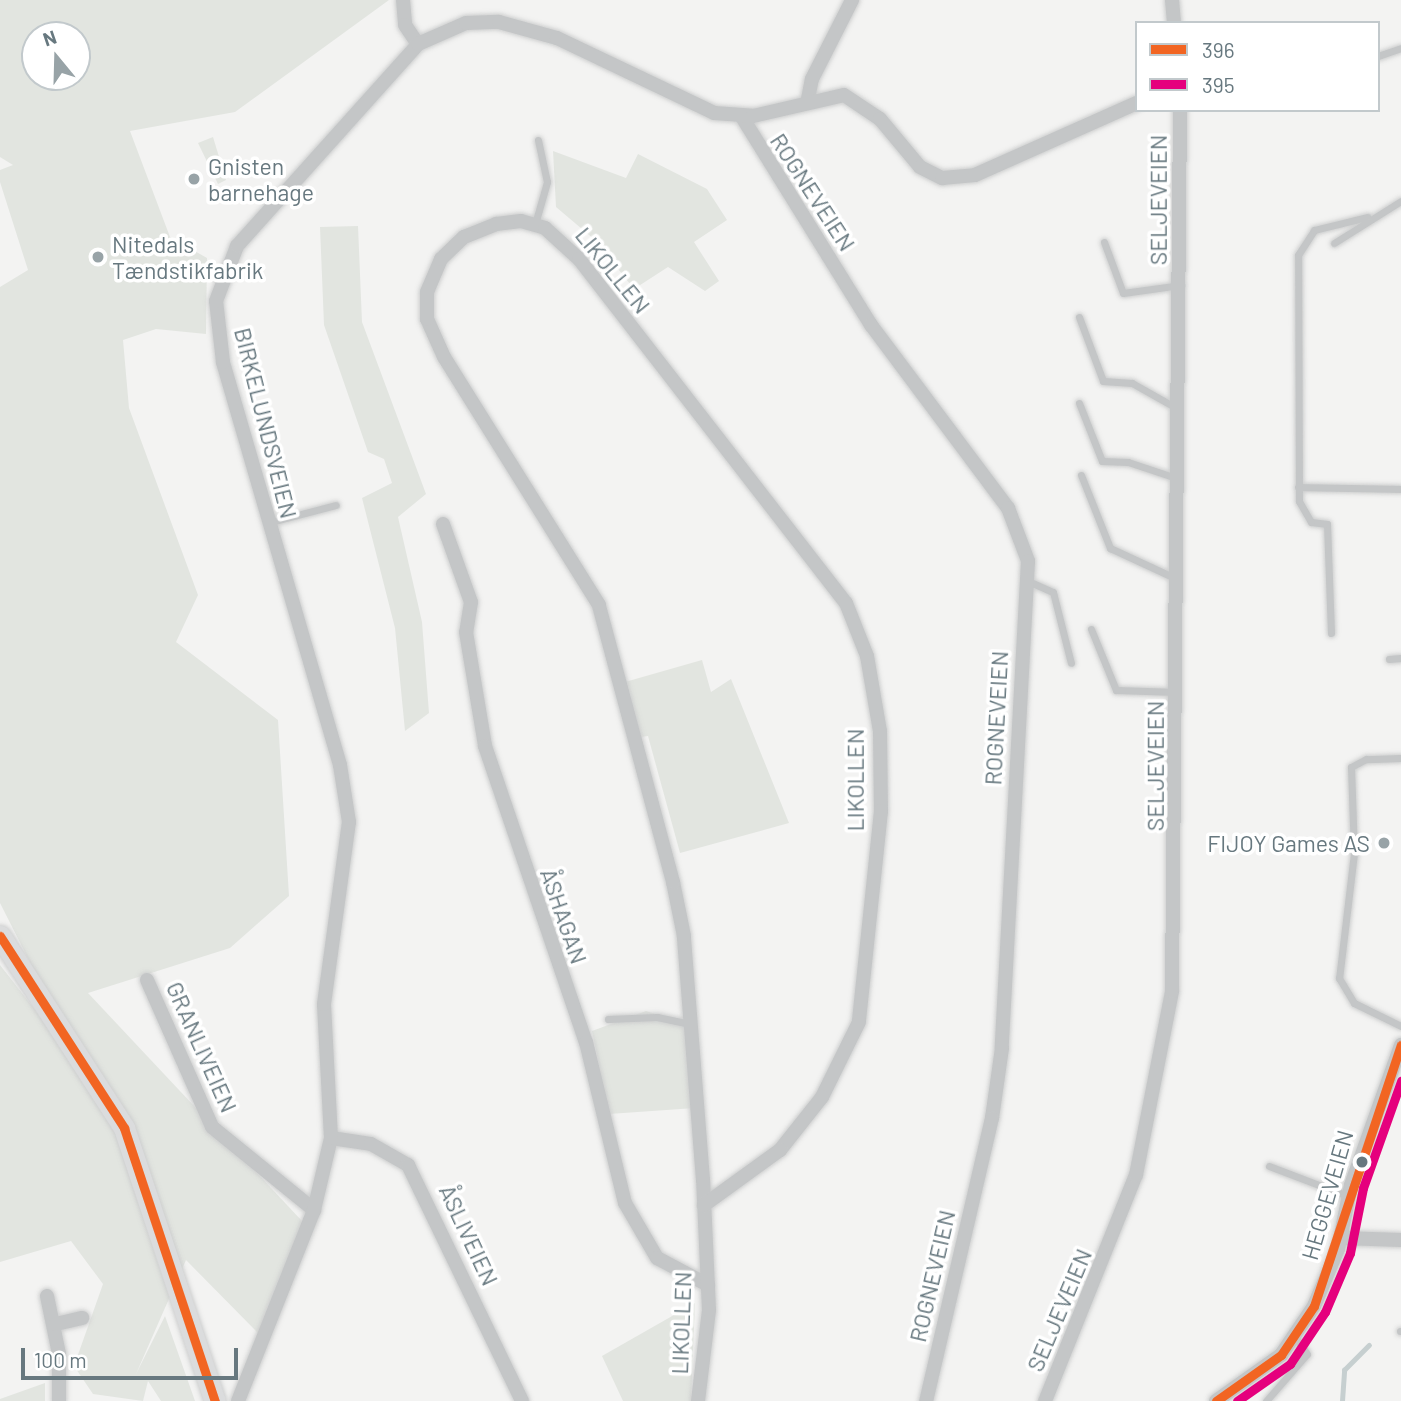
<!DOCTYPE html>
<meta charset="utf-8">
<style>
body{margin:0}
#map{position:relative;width:1401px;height:1401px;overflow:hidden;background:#f3f3f2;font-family:Barlow,sans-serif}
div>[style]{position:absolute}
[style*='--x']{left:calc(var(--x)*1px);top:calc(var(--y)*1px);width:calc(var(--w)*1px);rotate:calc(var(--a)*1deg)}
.green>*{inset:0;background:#e2e5e0}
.stream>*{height:4.5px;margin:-2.25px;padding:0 2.25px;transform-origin:2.25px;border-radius:2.25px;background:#c6cfd0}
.roads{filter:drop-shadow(0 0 2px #cecfcf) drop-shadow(0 0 2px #cecfcf)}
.lane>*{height:7px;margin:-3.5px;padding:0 3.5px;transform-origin:3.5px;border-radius:3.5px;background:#c4c6c7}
.street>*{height:14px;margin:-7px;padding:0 7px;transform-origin:7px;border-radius:7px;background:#c4c6c7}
.secondary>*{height:21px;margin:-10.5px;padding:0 10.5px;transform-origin:10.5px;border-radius:10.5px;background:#dbdcdd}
.bus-1>*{height:9px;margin:-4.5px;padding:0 4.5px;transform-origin:4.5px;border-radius:4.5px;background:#f26522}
.bus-2>*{height:9px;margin:-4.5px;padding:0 4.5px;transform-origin:4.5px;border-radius:4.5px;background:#e5007d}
.dots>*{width:19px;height:19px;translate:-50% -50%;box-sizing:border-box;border:4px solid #fff;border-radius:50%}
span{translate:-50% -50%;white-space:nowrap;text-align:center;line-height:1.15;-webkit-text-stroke:7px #fff;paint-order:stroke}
.poi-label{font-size:23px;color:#67787f}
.left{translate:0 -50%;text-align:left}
.right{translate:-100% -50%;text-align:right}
.street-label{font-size:23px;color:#67787f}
.legend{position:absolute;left:1135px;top:21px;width:245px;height:91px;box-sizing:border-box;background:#fff;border:2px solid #c2c9cc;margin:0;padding:9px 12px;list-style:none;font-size:21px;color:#67787f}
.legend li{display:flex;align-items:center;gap:14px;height:35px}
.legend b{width:35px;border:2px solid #c2c9cc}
.north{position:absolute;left:21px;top:21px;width:70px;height:70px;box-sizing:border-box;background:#fff;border:2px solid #c2c9cc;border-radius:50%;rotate:341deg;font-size:19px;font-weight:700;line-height:28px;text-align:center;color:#67787f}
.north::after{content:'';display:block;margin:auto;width:24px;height:32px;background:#98a3a7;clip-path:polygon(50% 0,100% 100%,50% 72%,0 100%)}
.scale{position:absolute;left:21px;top:1348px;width:217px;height:32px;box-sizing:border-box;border:4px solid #67787f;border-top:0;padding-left:9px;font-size:21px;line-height:24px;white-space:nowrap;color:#67787f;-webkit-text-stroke:5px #fff;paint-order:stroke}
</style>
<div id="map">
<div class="green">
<i style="clip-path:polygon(evenodd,0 0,389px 0,235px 112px,130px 131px,170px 237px,207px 258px,206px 334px,156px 329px,123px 340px,129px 408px,198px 595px,176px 642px,278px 720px,289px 896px,230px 948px,88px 993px,302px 1221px,279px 1317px,261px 1336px,186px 1260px,136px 1374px,165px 1316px,195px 1401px,161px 1401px,148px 1381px,143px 1401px,93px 1394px,74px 1366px,103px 1284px,71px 1241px,0 1262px,0 965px,89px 1079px,0 903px,0 287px,28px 270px,0 182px,0 170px,13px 165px,0 157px,0 0,35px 35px,77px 35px,77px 77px,35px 77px,35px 35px)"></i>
<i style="clip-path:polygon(213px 137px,226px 180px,218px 184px,198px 143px)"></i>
<i style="clip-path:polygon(553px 151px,626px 178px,638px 154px,707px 189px,727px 220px,694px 242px,719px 281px,705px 291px,668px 267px,634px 289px,595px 240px,556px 207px)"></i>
<i style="clip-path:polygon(358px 226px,362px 322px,426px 494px,398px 517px,422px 622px,429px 713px,405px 731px,395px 628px,362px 498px,392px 483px,384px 459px,368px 452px,324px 325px,320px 227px)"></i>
<i style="clip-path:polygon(702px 660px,711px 692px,731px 679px,789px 823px,680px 853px,648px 736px,641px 737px,625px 682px)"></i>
<i style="clip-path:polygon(646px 1011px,692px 1026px,695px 1108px,609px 1114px,592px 1031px)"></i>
<i style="clip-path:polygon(695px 1303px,691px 1401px,623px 1401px,602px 1356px)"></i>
<i style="clip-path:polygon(45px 1383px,45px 1401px,0 1401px,0 1399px)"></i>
</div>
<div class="stream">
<i style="--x:1342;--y:1401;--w:31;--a:-86"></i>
<i style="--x:1344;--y:1370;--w:35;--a:-45"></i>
</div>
<div class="roads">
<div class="lane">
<i style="--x:1378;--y:56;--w:24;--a:-19"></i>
<i style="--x:535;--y:224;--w:44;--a:-74.1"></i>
<i style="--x:547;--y:182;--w:43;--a:-102.1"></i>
<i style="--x:1104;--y:242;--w:54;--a:69.6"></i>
<i style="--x:1123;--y:293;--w:59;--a:-7.9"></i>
<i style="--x:1334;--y:243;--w:79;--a:-32.1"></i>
<i style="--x:1079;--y:317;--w:68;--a:69.4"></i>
<i style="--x:1103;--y:381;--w:29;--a:4"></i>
<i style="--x:1132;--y:383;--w:55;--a:29.4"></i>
<i style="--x:1079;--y:403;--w:62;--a:68.4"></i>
<i style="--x:1102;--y:461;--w:26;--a:2"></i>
<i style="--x:1128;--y:462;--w:54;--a:18.4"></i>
<i style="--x:1081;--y:475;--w:79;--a:68.3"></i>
<i style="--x:1110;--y:548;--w:72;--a:24.8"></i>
<i style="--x:1298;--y:487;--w:103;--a:1.1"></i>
<i style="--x:267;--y:523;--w:71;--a:-14.6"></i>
<i style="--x:1028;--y:581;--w:27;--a:24"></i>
<i style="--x:1053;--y:592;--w:73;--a:75.8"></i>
<i style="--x:1091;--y:629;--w:66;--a:67.7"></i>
<i style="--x:1116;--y:690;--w:61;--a:1.9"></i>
<i style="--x:1331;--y:633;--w:109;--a:-92.1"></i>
<i style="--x:1327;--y:524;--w:16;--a:-173"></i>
<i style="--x:1311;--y:522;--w:24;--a:-120"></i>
<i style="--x:1299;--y:501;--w:246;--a:-90.2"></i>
<i style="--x:1298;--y:255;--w:30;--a:-57"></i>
<i style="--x:1314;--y:230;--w:55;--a:-13.8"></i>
<i style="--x:1389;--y:659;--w:12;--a:-5"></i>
<i style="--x:1401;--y:758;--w:35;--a:178"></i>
<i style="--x:1366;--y:759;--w:17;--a:152"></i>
<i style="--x:1351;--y:767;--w:86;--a:88"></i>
<i style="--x:1354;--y:853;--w:126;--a:96.8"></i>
<i style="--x:1339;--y:978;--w:29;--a:59"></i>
<i style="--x:1354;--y:1003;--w:52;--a:26.1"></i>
<i style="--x:608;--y:1019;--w:49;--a:-2.3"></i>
<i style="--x:657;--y:1017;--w:35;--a:12"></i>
<i style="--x:1269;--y:1166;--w:85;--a:20.8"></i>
<i style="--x:1400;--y:1331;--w:1;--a:0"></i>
<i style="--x:1266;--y:1401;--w:62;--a:-48.9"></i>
<i style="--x:1307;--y:1354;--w:21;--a:-125"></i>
</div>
<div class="street">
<i style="--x:403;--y:0;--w:25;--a:85"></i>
<i style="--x:405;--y:25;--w:23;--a:56"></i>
<i style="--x:1172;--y:0;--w:23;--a:85"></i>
<i style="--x:808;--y:99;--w:20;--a:-79"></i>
<i style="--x:812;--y:79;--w:89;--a:-63.1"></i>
<i style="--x:742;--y:117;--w:245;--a:58.2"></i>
<i style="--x:871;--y:325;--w:229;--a:53.2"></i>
<i style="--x:1008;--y:508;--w:57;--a:69.3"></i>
<i style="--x:1028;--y:561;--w:488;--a:93.1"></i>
<i style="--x:1002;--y:1048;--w:71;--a:98.1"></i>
<i style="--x:992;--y:1118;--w:291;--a:103.1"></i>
<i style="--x:443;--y:524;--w:83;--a:70.3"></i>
<i style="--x:471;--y:602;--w:30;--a:99"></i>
<i style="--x:466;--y:632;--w:116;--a:80.5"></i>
<i style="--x:485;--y:746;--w:313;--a:71.2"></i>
<i style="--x:586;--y:1042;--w:166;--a:76.4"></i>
<i style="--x:625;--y:1203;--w:64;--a:59.8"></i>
<i style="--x:657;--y:1258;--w:58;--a:27.9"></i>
<i style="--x:147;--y:980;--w:161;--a:66.1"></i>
<i style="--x:212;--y:1127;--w:132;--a:39.1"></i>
<i style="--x:331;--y:1138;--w:40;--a:8.5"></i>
<i style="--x:371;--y:1144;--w:43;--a:29.6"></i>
<i style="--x:408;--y:1165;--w:262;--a:64.2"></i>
<i style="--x:1342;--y:1238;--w:59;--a:1.9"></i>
<i style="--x:47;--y:1296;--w:59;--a:78.3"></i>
<i style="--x:59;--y:1354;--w:47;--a:90"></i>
<i style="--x:56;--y:1324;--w:27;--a:-13"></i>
<i style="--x:238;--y:1401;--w:206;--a:-68.3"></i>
<i style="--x:314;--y:1210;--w:74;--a:-76.7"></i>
<i style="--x:331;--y:1138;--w:134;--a:-93"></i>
<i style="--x:324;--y:1004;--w:184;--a:-82.2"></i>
<i style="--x:349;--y:822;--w:58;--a:-99"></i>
<i style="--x:340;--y:765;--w:420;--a:-106.2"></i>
<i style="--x:223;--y:362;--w:61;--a:-96.5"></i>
<i style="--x:216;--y:301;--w:59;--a:-69.1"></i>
<i style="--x:237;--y:246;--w:271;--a:-48.1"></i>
<i style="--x:418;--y:44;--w:52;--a:-23.6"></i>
<i style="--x:466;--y:23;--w:33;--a:-2"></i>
<i style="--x:499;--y:22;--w:60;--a:15.4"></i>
<i style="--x:557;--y:38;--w:174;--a:25.5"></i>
<i style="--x:714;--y:113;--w:39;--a:4"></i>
<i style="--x:753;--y:116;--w:93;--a:-13"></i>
<i style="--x:844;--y:95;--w:43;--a:33.7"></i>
<i style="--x:880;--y:119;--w:62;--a:50.2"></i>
<i style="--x:920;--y:167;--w:25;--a:27"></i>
<i style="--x:942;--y:178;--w:33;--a:-5"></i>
<i style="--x:975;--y:175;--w:177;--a:-24"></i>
<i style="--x:698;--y:1401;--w:92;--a:-83.1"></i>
<i style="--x:709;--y:1310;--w:130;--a:-92.6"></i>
<i style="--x:703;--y:1180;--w:245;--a:-94.5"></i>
<i style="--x:684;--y:936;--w:55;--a:-101.5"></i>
<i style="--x:673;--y:882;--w:287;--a:-105"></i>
<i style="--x:599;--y:605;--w:292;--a:-122"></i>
<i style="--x:444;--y:357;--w:42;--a:-114.1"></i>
<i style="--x:427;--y:319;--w:27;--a:-90"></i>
<i style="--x:427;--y:292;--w:36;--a:-67"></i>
<i style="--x:441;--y:259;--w:32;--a:-44"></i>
<i style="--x:464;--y:237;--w:35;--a:-22"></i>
<i style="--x:496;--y:224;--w:25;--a:-7"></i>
<i style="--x:521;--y:221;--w:25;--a:16"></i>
<i style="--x:545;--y:228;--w:46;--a:42.4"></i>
<i style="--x:579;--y:259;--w:435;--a:52.2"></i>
<i style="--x:846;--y:603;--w:57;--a:68.4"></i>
<i style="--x:867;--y:656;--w:76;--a:80.2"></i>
<i style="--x:880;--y:731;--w:80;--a:89.3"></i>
<i style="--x:881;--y:811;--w:212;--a:96"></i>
<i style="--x:859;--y:1022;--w:84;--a:116.3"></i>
<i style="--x:822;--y:1097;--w:68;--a:128.4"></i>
<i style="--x:780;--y:1150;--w:94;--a:144.1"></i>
<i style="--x:1045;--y:1401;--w:244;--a:-68.1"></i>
<i style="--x:1136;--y:1175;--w:187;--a:-78.9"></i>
<i style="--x:1172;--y:991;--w:881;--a:-89.48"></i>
<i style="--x:1216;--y:1401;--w:80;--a:-35.3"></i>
<i style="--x:1281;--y:1355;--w:59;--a:-56"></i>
<i style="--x:1314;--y:1306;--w:62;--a:-67.2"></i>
<i style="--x:1338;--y:1249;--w:65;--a:-78.5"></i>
<i style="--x:1351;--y:1185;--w:149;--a:-70.3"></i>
</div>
<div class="secondary">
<i style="--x:0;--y:936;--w:229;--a:57.1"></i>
<i style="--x:124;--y:1128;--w:288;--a:71.6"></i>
</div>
</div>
<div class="bus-1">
<i style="--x:0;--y:936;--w:229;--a:57.1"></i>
<i style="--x:124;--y:1128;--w:288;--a:71.6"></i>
<i style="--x:1216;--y:1401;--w:80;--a:-35.3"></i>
<i style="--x:1281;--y:1355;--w:59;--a:-56"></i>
<i style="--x:1314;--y:1306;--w:275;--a:-71.6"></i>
</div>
<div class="bus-2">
<i style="--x:1237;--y:1401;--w:65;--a:-34.9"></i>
<i style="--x:1290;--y:1364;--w:63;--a:-56.1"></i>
<i style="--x:1325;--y:1312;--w:64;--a:-67"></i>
<i style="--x:1350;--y:1253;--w:66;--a:-78.7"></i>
<i style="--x:1363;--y:1188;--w:114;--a:-70.4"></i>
</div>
<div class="dots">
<i style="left:194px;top:179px;background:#98a3a7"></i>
<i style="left:98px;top:257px;background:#98a3a7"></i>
<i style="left:1384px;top:843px;background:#98a3a7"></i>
<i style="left:1362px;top:1162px;background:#67787f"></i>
</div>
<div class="poi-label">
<span class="left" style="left:208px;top:179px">Gnisten<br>barnehage</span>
<span class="left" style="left:112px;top:257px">Nitedals<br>Tændstikfabrik</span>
<span class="right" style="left:1370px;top:843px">FIJOY Games AS</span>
</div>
<div class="street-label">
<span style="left:813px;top:192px;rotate:57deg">ROGNEVEIEN</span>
<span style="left:1158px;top:200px;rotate:-90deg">SELJEVEIEN</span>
<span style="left:613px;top:270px;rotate:51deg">LIKOLLEN</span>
<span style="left:266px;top:423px;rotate:76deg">BIRKELUNDSVEIEN</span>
<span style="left:996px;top:718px;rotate:-87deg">ROGNEVEIEN</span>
<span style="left:1155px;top:766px;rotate:-90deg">SELJEVEIEN</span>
<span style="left:855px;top:780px;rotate:-90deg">LIKOLLEN</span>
<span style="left:564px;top:916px;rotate:71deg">ÅSHAGAN</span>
<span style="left:202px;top:1047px;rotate:66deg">GRANLIVEIEN</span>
<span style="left:1327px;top:1195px;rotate:-74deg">HEGGEVEIEN</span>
<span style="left:469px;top:1235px;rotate:65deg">ÅSLIVEIEN</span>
<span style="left:932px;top:1276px;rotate:-77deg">ROGNEVEIEN</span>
<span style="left:1059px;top:1310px;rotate:-67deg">SELJEVEIEN</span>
<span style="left:681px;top:1323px;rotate:-88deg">LIKOLLEN</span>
</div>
<ul class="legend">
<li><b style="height:9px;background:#f26522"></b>396</li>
<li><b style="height:9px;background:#e5007d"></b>395</li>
</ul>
<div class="north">N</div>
<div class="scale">100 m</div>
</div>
